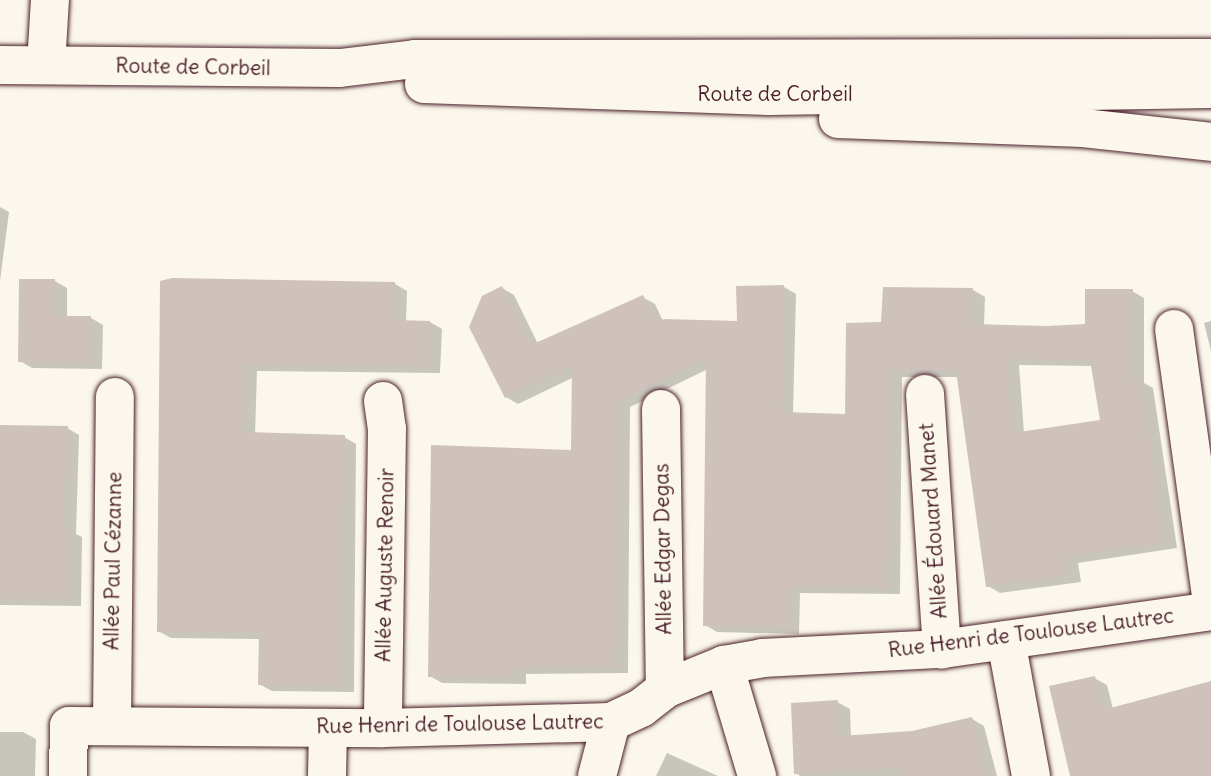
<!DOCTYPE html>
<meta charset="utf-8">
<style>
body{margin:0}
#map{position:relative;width:1211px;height:776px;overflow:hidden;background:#fbf7ec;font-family:Delius,sans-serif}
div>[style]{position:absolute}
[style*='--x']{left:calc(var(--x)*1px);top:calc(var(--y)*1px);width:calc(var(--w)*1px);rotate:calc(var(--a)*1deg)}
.shadow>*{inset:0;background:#0003}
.building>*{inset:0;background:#cfc2bc}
.roads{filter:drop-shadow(0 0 2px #4a1f2b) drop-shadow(0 0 2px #4a1f2b)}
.minor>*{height:38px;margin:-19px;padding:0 19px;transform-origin:19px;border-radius:19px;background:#fbf7ec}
.major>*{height:38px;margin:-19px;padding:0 19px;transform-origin:19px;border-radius:19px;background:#fbf7ec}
span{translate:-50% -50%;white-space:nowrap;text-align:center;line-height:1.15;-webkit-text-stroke:6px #fbf7ec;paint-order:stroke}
.street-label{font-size:21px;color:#4a1f2b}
</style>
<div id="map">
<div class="shadow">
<i style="clip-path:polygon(0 207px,9px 212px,0 281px)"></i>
<i style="clip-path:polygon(55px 281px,67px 288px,67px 318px,91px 318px,103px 325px,102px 369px,32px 368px,20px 361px)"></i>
<i style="clip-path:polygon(162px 282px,395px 284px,407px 291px,406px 322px,430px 322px,442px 329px,440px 373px,257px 371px,255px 434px,344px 437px,356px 444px,354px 692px,272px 691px,259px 684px,260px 639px,171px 638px,158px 631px)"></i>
<i style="clip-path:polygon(evenodd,784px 287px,796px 294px,793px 414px,847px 416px,883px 324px,973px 290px,985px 297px,984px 326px,1087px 326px,1132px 291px,1144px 298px,1144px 383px,1153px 388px,1177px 548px,1078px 563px,1081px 582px,1000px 593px,988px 586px,958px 377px,902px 377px,900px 594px,800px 593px,799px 634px,717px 632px,705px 625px,708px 369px,630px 407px,628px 673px,526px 674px,526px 684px,442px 683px,430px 676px,573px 452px,574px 377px,518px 404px,506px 397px,502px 288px,514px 295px,538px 344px,642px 297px,655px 304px,663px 321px,739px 323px,784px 287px,1019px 365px,1093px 366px,1102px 422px,1024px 433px,1019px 365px)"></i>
<i style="clip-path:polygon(1211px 321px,1211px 351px,1204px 323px)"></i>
<i style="clip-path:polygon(0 426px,67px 428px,79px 435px,76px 534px,82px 537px,81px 606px,0 605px)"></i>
<i style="clip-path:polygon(1094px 678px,1107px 685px,1113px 709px,1211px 684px,1211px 776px,1072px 776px)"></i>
<i style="clip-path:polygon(837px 702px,850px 709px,851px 737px,912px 733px,972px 719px,984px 726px,997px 776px,800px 776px,796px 773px)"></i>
<i style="clip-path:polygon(0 732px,23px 732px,36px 739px,35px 776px,0 776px)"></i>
<i style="clip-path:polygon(667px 753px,718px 776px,656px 776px)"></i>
</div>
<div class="building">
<i style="clip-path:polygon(172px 278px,395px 282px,394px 320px,430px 321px,429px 367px,246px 365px,242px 432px,345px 435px,342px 686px,258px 685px,259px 633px,157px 632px,160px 281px)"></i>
<i style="clip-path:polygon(19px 279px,55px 279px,55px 316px,91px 316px,91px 363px,18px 362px)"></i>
<i style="clip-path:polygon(evenodd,784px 285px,782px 412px,845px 414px,846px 323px,881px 322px,883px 287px,973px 288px,972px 324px,1048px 326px,1085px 324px,1085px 289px,1133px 289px,1132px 380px,1141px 379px,1165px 542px,1067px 557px,1070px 575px,986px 587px,956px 371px,890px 371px,888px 588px,788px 587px,788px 628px,703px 626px,706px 357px,619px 400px,616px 667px,514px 668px,514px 678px,428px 677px,431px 445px,571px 450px,572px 366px,505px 398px,469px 327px,482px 296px,502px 286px,531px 345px,643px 295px,657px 323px,664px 319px,737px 321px,736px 286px,784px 285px,1008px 359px,1090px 360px,1100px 420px,1012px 433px,1008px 359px)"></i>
<i style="clip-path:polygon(0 425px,68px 426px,64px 528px,70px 528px,69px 599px,0 599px)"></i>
<i style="clip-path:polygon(1095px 676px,1103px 710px,1211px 681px,1211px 776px,1070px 776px,1049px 686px)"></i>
<i style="clip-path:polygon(838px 700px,840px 736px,912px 731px,972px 717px,987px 776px,901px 776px,899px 768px,794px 774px,791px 703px)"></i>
</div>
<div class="roads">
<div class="minor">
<i style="--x:46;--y:65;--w:65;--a:-86.5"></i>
<i style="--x:1174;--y:329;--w:271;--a:82.1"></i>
<i style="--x:925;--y:394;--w:256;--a:86.2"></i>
<i style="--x:383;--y:401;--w:28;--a:82"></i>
<i style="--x:387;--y:429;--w:299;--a:90.8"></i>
<i style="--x:661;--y:409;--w:280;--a:89.2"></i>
<i style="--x:1006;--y:640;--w:138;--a:79.6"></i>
<i style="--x:724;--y:665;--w:116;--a:73.4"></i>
<i style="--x:112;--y:725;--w:328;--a:-89.5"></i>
<i style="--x:68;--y:776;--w:50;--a:-88.9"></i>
<i style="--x:69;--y:726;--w:314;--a:0.4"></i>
<i style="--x:383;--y:728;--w:228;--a:-1.5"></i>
<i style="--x:611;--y:722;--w:33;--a:-25"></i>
<i style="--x:641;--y:708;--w:31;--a:-38"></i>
<i style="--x:665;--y:689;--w:64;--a:-22.1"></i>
<i style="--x:724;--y:665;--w:39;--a:-10"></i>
<i style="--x:762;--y:658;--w:180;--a:-2.9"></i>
<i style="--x:942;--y:649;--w:272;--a:-8"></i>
<i style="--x:327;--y:776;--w:48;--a:-88.8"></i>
<i style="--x:597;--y:776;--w:56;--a:-75.5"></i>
</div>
<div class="major">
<i style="--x:0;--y:65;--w:340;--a:0.5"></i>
<i style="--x:340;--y:68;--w:76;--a:-6.8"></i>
<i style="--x:415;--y:59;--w:796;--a:-0.07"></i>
<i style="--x:424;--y:84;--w:345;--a:2"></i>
<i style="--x:769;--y:96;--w:442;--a:-0.9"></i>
<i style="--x:838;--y:119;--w:245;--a:2.1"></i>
<i style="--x:1083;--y:128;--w:129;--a:6.2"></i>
</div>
</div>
<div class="street-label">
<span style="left:193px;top:67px;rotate:1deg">Route de Corbeil</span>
<span style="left:775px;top:94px">Route de Corbeil</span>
<span style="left:933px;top:521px;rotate:-94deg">Allée Édouard Manet</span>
<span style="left:663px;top:549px;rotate:-91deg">Allée Edgar Degas</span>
<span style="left:113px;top:561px;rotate:-89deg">Allée Paul Cézanne</span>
<span style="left:385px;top:565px;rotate:-89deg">Allée Auguste Renoir</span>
<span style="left:1031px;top:633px;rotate:-7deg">Rue Henri de Toulouse Lautrec</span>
<span style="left:460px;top:724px;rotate:-1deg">Rue Henri de Toulouse Lautrec</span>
</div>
</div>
